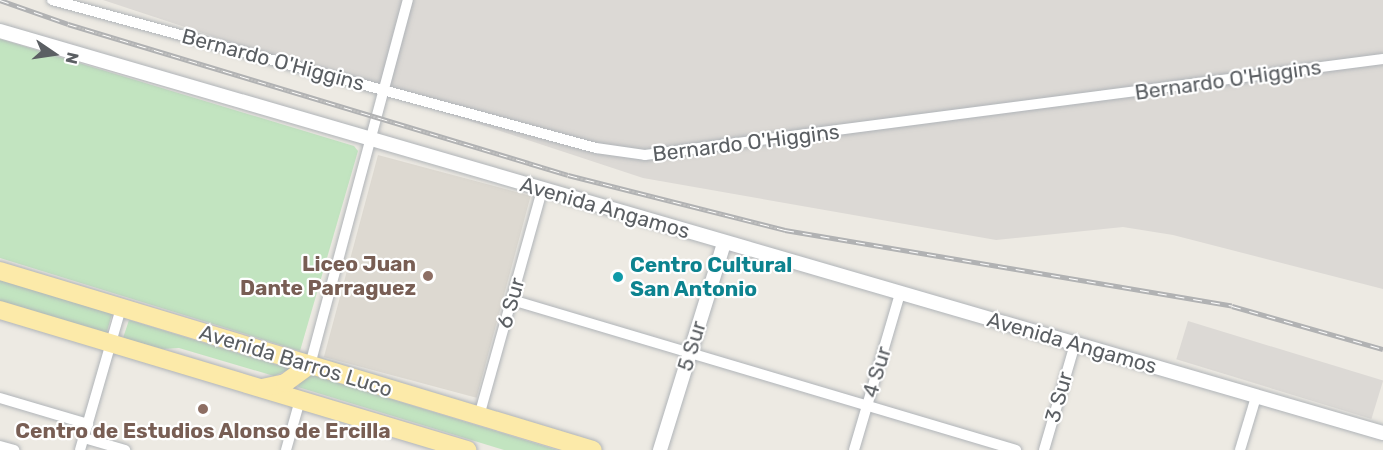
<!DOCTYPE html>
<style>
body{margin:0}
#map{position:relative;width:1383px;height:450px;overflow:hidden;background:#edeae3;font-family:Rubik,sans-serif}
div>[style]{position:absolute}
[style*='--x']{left:calc(var(--x)*1px);top:calc(var(--y)*1px);width:calc(var(--w)*1px);rotate:calc(var(--a)*1deg)}
.industrial>*{inset:0;background:#dcd9d5;transform-origin:0 0}
.education>*{inset:0;background:#ddd9d1;transform-origin:0 0}
.green>*{inset:0;background:#c2e4c0;transform-origin:0 0}
.roads{filter:drop-shadow(0 0 2px #b0b4b8) drop-shadow(0 0 2px #b0b4b8)}
.minor>*{height:10px;margin:-5px;padding:0 5px;transform-origin:5px;border-radius:5px;background:#fff}
.tertiary>*{height:14px;margin:-7px;padding:0 7px;transform-origin:7px;border-radius:7px;background:#fff}
.primary>*{height:18px;margin:-9px;padding:0 9px;transform-origin:9px;border-radius:9px;background:#fceaa9}
.rail>*{height:5px;margin-top:-2.5px;transform-origin:0;background:repeating-linear-gradient(90deg,#fff 0 9px,#b1b2b3 0 18px);box-sizing:border-box;border-block:2px solid #b1b2b3}
.dots>*{width:16px;height:16px;translate:-50% -50%;box-sizing:border-box;border:3px solid #fff;border-radius:50%}
span{translate:-50% -50%;white-space:nowrap;text-align:center;line-height:1.15;-webkit-text-stroke:4.5px #fff;paint-order:stroke}
.street-label{font-size:21px;color:#5b5f63}
.education-label{font-size:21px;color:#785e54;font-weight:700}
.right{translate:-100% -50%;text-align:right}
.culture-label{font-size:21px;color:#0d838f;font-weight:700}
.left{translate:0 -50%;text-align:left}
.north{position:absolute;left:24px;top:24px;width:60px;height:60px;-webkit-text-stroke:4px #fff;paint-order:stroke;rotate:103deg;font-size:16px;font-weight:700;line-height:24px;text-align:center;color:#5b5f63}
.north::after{content:'';display:block;margin:auto;width:21px;height:27px;background:#5b5f63;clip-path:polygon(50% 0,100% 100%,50% 72%,0 100%)}
</style>
<div id="map">
<div class="industrial">
<i style="clip-path:polygon(103px 0,1383px 0,1383px 289px,1173px 235px,1123px 227px,996px 240px,643px 178px)"></i>
<i style="left:1188px;top:321px;width:204px;height:40px;rotate:17deg"></i>
</div>
<div class="education">
<i style="left:378px;top:155px;width:158px;height:209px;rotate:15deg"></i>
</div>
<div class="green">
<i style="clip-path:polygon(0 39px,354px 146px,358px 151px,300px 351px,0 258px)"></i>
<i style="left:0;top:280px;width:117px;height:22px;rotate:16deg"></i>
<i style="clip-path:polygon(129px 320px,290px 369px,274px 376px,179px 348px,162px 349px,123px 338px)"></i>
<i style="clip-path:polygon(302px 372px,557px 450px,504px 450px,298px 387px)"></i>
</div>
<div class="roads">
<div class="minor">
<i style="--x:52;--y:0;--w:564;--a:15.22"></i>
<i style="--x:596;--y:148;--w:49;--a:8.1"></i>
<i style="--x:645;--y:155;--w:744;--a:-7.41"></i>
<i style="--x:512;--y:300;--w:526;--a:16.57"></i>
<i style="--x:310;--y:365;--w:378;--a:-75"></i>
<i style="--x:0;--y:398;--w:92;--a:16.5"></i>
<i style="--x:479;--y:416;--w:235;--a:-74.4"></i>
<i style="--x:84;--y:438;--w:43;--a:16.3"></i>
<i style="--x:0;--y:446;--w:15;--a:16"></i>
<i style="--x:80;--y:450;--w:148;--a:-73.9"></i>
<i style="--x:286;--y:450;--w:52;--a:-74.4"></i>
<i style="--x:854;--y:450;--w:163;--a:-73.6"></i>
<i style="--x:1044;--y:450;--w:110;--a:-73.7"></i>
<i style="--x:1240;--y:450;--w:55;--a:-73.2"></i>
</div>
<div class="tertiary">
<i style="--x:0;--y:31;--w:1440;--a:16.21"></i>
<i style="--x:660;--y:450;--w:217;--a:-72.8"></i>
</div>
<div class="primary">
<i style="--x:0;--y:271;--w:619;--a:16.8"></i>
<i style="--x:0;--y:310;--w:488;--a:16.7"></i>
<i style="--x:262;--y:388;--w:24;--a:-12"></i>
<i style="--x:285;--y:383;--w:31;--a:-36"></i>
</div>
</div>
<div class="rail">
<i style="--x:0;--y:0;--w:72;--a:19.4"></i>
<i style="--x:68;--y:24;--w:522;--a:16.8"></i>
<i style="--x:568;--y:175;--w:224;--a:14.2"></i>
<i style="--x:785;--y:230;--w:453;--a:9.6"></i>
<i style="--x:1232;--y:306;--w:157;--a:15.9"></i>
</div>
<div class="dots">
<i style="left:428px;top:276px;background:#8d6e63"></i>
<i style="left:618px;top:277px;background:#0f9aa8"></i>
<i style="left:203px;top:409px;background:#8d6e63"></i>
</div>
<div class="street-label">
<span style="left:273px;top:60px;rotate:15deg">Bernardo O'Higgins</span>
<span style="left:1228px;top:80px;rotate:-8deg">Bernardo O'Higgins</span>
<span style="left:746px;top:143px;rotate:-7deg">Bernardo O'Higgins</span>
<span style="left:605px;top:208px;rotate:16deg">Avenida Angamos</span>
<span style="left:511px;top:303px;rotate:-74deg">6 Sur</span>
<span style="left:1072px;top:343px;rotate:16deg">Avenida Angamos</span>
<span style="left:692px;top:346px;rotate:-73deg">5 Sur</span>
<span style="left:296px;top:361px;rotate:17deg">Avenida Barros Luco</span>
<span style="left:877px;top:372px;rotate:-73deg">4 Sur</span>
<span style="left:1059px;top:397px;rotate:-74deg">3 Sur</span>
</div>
<div class="education-label">
<span class="right" style="left:416px;top:276px">Liceo Juan<br>Dante Parraguez</span>
<span style="left:203px;top:431px">Centro de Estudios Alonso de Ercilla</span>
</div>
<div class="culture-label">
<span class="left" style="left:630px;top:277px">Centro Cultural<br>San Antonio</span>
</div>
<div class="north">N</div>
</div>
